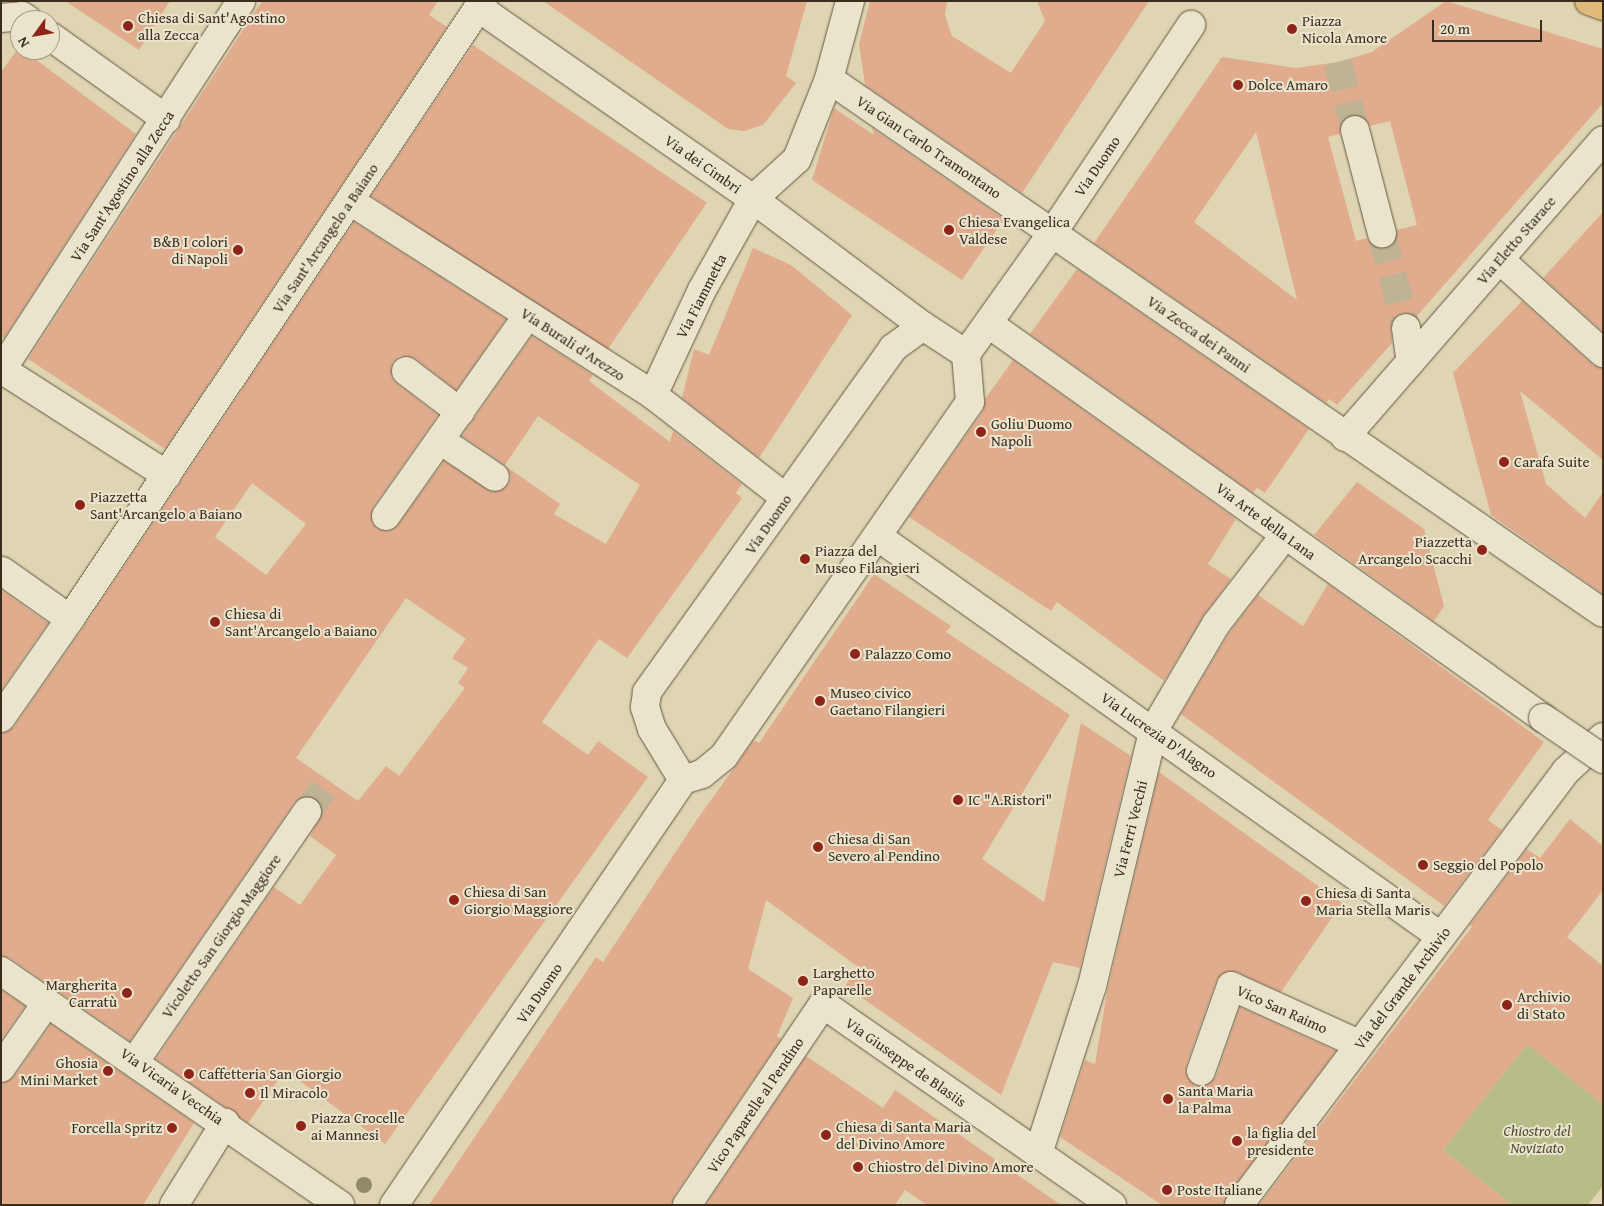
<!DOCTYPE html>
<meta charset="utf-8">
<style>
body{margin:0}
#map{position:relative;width:1604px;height:1206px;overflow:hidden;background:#dfd5b2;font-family:"Gentium Book Plus",serif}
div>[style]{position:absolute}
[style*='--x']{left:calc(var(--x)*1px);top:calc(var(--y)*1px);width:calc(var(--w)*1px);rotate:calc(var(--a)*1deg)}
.green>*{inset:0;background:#b8bc88}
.building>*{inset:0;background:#e1ac8d;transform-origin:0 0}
.minor-tunnel>*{height:28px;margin-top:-14px;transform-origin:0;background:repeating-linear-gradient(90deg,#beb394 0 28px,transparent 0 42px)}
.roads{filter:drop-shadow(0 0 1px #635742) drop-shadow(0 0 1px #635742)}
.minor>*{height:28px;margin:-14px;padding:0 14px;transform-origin:14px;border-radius:14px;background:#eae4cd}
.major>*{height:28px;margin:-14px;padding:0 14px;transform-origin:14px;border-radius:14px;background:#e0ba79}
.bridges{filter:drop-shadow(0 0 1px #635742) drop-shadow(0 0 1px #635742)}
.minor-bridge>*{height:28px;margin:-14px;padding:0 14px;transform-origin:14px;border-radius:14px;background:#eae4cd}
.trees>*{width:16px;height:16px;margin:-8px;border-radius:50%;background:#92896c}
.dots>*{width:14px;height:14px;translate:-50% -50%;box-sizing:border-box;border:2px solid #eae4cd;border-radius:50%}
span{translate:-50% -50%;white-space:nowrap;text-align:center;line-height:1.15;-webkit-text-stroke:4px #eae4cd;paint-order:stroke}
.poi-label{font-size:15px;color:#3a2d1d}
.left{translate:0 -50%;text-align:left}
.right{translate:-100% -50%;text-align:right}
.street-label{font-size:15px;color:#3a2d1d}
.park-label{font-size:15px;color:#534a32;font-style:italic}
.frame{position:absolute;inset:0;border:2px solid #3a2d1d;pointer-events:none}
.north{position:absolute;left:10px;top:10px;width:50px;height:50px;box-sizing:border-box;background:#eae4cd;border:1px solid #a49b87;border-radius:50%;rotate:238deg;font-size:14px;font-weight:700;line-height:20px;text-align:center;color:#3a2d1d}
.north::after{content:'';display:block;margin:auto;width:18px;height:22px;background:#8f2418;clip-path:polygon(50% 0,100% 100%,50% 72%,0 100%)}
.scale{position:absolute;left:1432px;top:20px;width:110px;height:22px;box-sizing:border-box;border:2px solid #3a2d1d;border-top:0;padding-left:6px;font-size:15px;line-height:18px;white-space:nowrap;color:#3a2d1d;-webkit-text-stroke:4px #eae4cd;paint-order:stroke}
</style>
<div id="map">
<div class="green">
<i style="clip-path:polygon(1527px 1044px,1603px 1104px,1603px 1186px,1588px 1205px,1512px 1205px,1443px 1150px)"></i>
</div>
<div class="building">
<i style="clip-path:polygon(65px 1px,170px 1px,139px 50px)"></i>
<i style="clip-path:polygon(262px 1px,438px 1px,429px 15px,447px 27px,165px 449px,28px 359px)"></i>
<i style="clip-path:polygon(543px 1px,807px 1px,786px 76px,796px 83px,763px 125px,744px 131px,728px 129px)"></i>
<i style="clip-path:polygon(870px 1px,947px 1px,945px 15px,952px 36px,1011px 73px,1045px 21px,1037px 1px,1149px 1px,1022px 193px,865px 85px,859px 44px)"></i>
<i style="clip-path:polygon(evenodd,1446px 1px,1603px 49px,1603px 103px,1416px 317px,1404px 313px,1396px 316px,1391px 323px,1392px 343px,1337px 405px,1329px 399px,1326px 403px,1094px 243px,1222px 57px,1296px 68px,1338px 62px,1372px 52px,1446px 1px,1352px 115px,1366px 119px,1370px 126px,1390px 121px,1417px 225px,1397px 230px,1393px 245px,1385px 249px,1371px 245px,1367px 238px,1356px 241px,1328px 137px,1340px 134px,1344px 119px,1352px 115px,1446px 1px,1256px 132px,1297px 300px,1194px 222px,1256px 132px)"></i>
<i style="left:473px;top:45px;width:282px;height:182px;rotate:34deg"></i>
<i style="clip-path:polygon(19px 47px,136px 134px,4px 338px,1px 336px,1px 72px)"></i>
<i style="clip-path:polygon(834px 108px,874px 135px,872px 128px,1004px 219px,962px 280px,812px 180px)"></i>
<i style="clip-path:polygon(1603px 212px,1603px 332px,1543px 278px)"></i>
<i style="clip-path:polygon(evenodd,354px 222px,506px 319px,456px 390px,415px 358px,400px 356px,393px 362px,391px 377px,396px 383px,438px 415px,373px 507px,372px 522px,377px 529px,392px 530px,398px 525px,444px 461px,493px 492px,508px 485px,511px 478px,507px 467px,560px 504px,554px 514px,606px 544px,640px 485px,538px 416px,505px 465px,462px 436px,532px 336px,593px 375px,589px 381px,670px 442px,673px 431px,742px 484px,736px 493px,742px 498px,627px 658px,599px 639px,542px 722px,588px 755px,598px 741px,648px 777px,385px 1144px,285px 1070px,248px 1123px,156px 1059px,274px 887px,300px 905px,336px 855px,310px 836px,322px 814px,315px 799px,301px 798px,294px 803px,130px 1041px,10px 958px,1px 956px,1px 733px,14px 727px,83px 628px,354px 222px,252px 483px,306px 524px,266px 575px,215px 537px,252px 483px,354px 222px,406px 598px,466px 639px,452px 658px,468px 668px,458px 683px,465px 688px,399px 776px,386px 766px,358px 801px,296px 758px,406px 598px)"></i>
<i style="clip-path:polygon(753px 248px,791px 265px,852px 315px,759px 458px,682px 398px,694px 349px,709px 355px)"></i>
<i style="clip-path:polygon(1077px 269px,1309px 429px,1265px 493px,1257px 488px,1253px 493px,1030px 334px)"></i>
<i style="clip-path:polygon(1522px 301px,1593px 365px,1603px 368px,1603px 460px,1520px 391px,1546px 484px,1585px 518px,1603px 492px,1603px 594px,1491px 515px,1453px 373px)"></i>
<i style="clip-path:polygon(1013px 360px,1236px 519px,1208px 564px,1231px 579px,1203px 616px,1164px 681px,1057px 602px,1051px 611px,909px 517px,983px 411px,985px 399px)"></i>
<i style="clip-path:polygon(1357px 482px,1424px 529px,1444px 606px,1434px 621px,1314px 535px)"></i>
<i style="clip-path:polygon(874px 574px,951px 626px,946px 632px,1070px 715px,982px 859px,1044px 902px,1081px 723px,1131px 756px,1080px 968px,1053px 962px,1001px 1095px,845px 986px,858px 967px,766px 900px,748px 969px,793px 998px,777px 1036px,781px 1039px,674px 1196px,672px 1205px,429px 1205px,596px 957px,603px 962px,696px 821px,754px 740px,759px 743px)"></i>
<i style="clip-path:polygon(1328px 584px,1544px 742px,1488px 820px,1502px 830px,1444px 906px,1181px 714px,1229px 633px,1258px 595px,1303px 626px)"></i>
<i style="clip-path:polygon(1px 590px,48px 623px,1px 690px)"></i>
<i style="clip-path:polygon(1159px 772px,1342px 903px,1281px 992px,1237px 972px,1222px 974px,1216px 981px,1186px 1066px,1186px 1074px,1195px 1086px,1204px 1086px,1216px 1077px,1240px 1007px,1336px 1051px,1227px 1196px,1224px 1205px,1162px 1205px,1060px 1137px,1085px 1060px,1095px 1064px,1107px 992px)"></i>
<i style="clip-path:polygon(1570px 819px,1603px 846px,1603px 890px,1567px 937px,1603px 966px,1603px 1104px,1527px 1044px,1443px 1150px,1512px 1205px,1259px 1205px,1472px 927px,1470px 925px,1527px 849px,1540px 858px)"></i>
<i style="clip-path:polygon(1px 990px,25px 1006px,1px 1040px)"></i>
<i style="clip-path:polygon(51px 1024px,194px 1123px,143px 1205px,1px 1205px,1px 1083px,14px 1077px)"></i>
<i style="clip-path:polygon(806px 1056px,883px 1108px,895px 1090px,1061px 1205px,927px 1205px,905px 1190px,895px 1205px,706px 1205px)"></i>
</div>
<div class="minor-tunnel">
<i style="--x:1338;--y:62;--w:70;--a:76"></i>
<i style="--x:1382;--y:234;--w:97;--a:75.7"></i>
<i style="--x:307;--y:812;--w:38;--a:-55"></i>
</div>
<div class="roads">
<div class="minor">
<i style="--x:479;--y:8;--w:334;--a:34.9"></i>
<i style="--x:753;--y:199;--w:212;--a:36.8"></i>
<i style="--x:923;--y:326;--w:51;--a:33.1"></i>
<i style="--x:1;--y:18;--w:21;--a:-5"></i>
<i style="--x:22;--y:16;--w:7;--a:34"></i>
<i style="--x:50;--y:36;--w:143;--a:35.6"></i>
<i style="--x:829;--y:79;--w:940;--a:34.6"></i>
<i style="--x:1355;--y:130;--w:107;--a:75.4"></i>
<i style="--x:350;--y:201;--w:360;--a:32.6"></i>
<i style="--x:653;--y:395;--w:168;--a:37.8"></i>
<i style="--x:1500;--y:260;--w:139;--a:42.1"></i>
<i style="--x:989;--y:324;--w:680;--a:35.42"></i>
<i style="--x:1406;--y:328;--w:34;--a:82"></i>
<i style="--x:1;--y:369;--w:197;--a:32.6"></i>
<i style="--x:1;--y:371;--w:441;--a:-57"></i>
<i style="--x:406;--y:371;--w:68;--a:37.2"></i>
<i style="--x:653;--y:395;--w:116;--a:-65"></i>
<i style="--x:702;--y:290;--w:104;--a:-60.7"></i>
<i style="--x:753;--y:199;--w:59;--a:-42.3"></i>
<i style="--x:797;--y:159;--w:86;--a:-68.2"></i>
<i style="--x:829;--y:79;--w:81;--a:-74.9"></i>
<i style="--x:1345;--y:437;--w:393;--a:-49"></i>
<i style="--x:440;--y:440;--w:66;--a:33.9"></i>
<i style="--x:386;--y:516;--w:246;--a:-54.8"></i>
<i style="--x:877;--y:536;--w:691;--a:35.39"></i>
<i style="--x:2;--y:571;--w:83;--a:35.2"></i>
<i style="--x:70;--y:619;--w:743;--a:-56.25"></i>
<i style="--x:1;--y:718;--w:121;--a:-55.1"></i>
<i style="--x:683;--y:780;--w:60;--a:-121.3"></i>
<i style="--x:652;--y:729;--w:23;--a:-108"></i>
<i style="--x:645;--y:707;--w:15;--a:-82"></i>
<i style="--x:647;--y:692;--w:423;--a:-54.4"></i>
<i style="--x:893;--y:348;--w:37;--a:-36"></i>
<i style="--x:1;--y:971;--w:412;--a:34.6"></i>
<i style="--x:135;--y:1061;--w:303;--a:-55.4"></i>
<i style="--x:1;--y:1068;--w:80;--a:-55.1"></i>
<i style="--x:1201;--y:1071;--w:90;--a:-70.6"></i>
<i style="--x:1231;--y:986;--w:141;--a:24.4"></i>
<i style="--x:1038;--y:1154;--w:176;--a:-72.2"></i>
<i style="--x:1092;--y:986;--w:262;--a:-76.5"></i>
<i style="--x:1153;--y:731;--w:124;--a:-59.5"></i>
<i style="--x:1216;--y:624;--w:113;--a:-52.2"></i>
<i style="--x:174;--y:1205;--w:97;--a:-58.1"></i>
<i style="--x:394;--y:1205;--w:514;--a:-55.78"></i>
<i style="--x:683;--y:780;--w:20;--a:-18"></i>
<i style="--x:702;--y:774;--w:28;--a:-39"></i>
<i style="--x:724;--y:756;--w:431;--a:-55.2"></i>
<i style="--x:970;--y:402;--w:48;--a:-94.8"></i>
<i style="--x:966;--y:354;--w:150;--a:-54.5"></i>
<i style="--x:1053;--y:232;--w:249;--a:-56.3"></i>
<i style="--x:687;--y:1205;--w:243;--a:-55.9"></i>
<i style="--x:823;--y:1004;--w:352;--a:34.8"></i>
<i style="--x:1239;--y:1205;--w:543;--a:-53"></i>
<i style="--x:1566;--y:771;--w:50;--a:-42.6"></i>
</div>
<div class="major">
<i style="--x:1589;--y:1;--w:15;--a:20"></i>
</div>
</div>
<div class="bridges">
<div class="minor-bridge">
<i style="--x:1543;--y:718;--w:73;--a:34.3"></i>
</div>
</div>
<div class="trees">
<i style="left:364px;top:1185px"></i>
</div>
<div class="dots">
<i style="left:128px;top:26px;background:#8f2418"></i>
<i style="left:1292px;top:29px;background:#8f2418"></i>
<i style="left:1238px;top:85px;background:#8f2418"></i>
<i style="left:949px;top:230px;background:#8f2418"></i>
<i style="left:238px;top:250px;background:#8f2418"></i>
<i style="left:981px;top:432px;background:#8f2418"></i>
<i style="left:1504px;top:462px;background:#8f2418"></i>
<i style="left:80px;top:505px;background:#8f2418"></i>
<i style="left:1482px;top:550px;background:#8f2418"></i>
<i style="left:805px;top:559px;background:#8f2418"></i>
<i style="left:215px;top:622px;background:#8f2418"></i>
<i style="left:855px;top:654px;background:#8f2418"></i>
<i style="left:820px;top:701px;background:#8f2418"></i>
<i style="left:958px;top:800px;background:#8f2418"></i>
<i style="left:818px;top:847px;background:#8f2418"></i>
<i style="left:1423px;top:865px;background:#8f2418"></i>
<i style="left:454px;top:900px;background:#8f2418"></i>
<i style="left:1306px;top:901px;background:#8f2418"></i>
<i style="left:803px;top:981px;background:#8f2418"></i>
<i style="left:127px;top:993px;background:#8f2418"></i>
<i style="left:1507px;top:1005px;background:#8f2418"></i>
<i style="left:108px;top:1071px;background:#8f2418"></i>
<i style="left:189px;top:1074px;background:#8f2418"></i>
<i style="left:250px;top:1093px;background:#8f2418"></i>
<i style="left:1168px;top:1099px;background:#8f2418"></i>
<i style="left:301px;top:1126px;background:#8f2418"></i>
<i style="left:172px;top:1128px;background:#8f2418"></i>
<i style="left:826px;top:1135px;background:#8f2418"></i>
<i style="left:1237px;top:1141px;background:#8f2418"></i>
<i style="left:858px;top:1167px;background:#8f2418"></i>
<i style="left:1167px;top:1190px;background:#8f2418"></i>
</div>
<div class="poi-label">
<span class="left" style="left:138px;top:26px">Chiesa di Sant'Agostino<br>alla Zecca</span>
<span class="left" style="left:1302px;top:29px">Piazza<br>Nicola Amore</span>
<span class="left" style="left:1248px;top:85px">Dolce Amaro</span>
<span class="left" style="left:959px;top:230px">Chiesa Evangelica<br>Valdese</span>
<span class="right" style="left:228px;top:250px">B&amp;B I colori<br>di Napoli</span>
<span class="left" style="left:991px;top:432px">Goliu Duomo<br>Napoli</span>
<span class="left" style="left:1514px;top:462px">Carafa Suite</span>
<span class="left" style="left:90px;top:505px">Piazzetta<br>Sant'Arcangelo a Baiano</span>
<span class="right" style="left:1472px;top:550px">Piazzetta<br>Arcangelo Scacchi</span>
<span class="left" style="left:815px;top:559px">Piazza del<br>Museo Filangieri</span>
<span class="left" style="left:225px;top:622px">Chiesa di<br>Sant'Arcangelo a Baiano</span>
<span class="left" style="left:865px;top:654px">Palazzo Como</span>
<span class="left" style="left:830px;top:701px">Museo civico<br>Gaetano Filangieri</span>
<span class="left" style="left:968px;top:800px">IC "A.Ristori"</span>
<span class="left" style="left:828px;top:847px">Chiesa di San<br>Severo al Pendino</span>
<span class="left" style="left:1433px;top:865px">Seggio del Popolo</span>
<span class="left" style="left:464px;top:900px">Chiesa di San<br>Giorgio Maggiore</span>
<span class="left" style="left:1316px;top:901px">Chiesa di Santa<br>Maria Stella Maris</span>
<span class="left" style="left:813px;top:981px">Larghetto<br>Paparelle</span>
<span class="right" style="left:117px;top:993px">Margherita<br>Carratù</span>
<span class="left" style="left:1517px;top:1005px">Archivio<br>di Stato</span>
<span class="right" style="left:98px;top:1071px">Ghosia<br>Mini Market</span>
<span class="left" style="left:199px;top:1074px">Caffetteria San Giorgio</span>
<span class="left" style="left:1178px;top:1099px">Santa Maria<br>la Palma</span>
<span class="left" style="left:260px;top:1093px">Il Miracolo</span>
<span class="left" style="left:311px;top:1126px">Piazza Crocelle<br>ai Mannesi</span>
<span class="left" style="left:836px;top:1135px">Chiesa di Santa Maria<br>del Divino Amore</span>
<span class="right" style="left:162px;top:1128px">Forcella Spritz</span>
<span class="left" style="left:1247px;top:1141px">la figlia del<br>presidente</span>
<span class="left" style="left:868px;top:1167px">Chiostro del Divino Amore</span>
<span class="left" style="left:1177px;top:1190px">Poste Italiane</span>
</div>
<div class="street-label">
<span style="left:929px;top:147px;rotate:34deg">Via Gian Carlo Tramontano</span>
<span style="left:703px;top:164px;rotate:35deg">Via dei Cimbri</span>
<span style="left:1097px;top:166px;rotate:-56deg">Via Duomo</span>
<span style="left:122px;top:186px;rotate:-57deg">Via Sant'Agostino alla Zecca</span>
<span style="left:325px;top:238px;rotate:-56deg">Via Sant'Arcangelo a Baiano</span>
<span style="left:1516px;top:240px;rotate:-49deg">Via Eletto Starace</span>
<span style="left:701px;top:296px;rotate:-63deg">Via Fiammetta</span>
<span style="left:1199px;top:334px;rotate:35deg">Via Zecca dei Panni</span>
<span style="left:573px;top:344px;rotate:33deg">Via Burali d'Arezzo</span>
<span style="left:1266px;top:521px;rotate:36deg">Via Arte della Lana</span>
<span style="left:768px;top:524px;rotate:-55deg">Via Duomo</span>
<span style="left:1159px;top:735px;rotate:35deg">Via Lucrezia D'Alagno</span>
<span style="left:1130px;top:829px;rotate:-76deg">Via Ferri Vecchi</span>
<span style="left:221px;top:936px;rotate:-55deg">Vicoletto San Giorgio Maggiore</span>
<span style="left:1402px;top:988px;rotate:-53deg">Via del Grande Archivio</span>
<span style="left:539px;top:993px;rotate:-56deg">Via Duomo</span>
<span style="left:1282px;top:1009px;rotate:24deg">Vico San Raimo</span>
<span style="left:906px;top:1062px;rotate:35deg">Via Giuseppe de Blasiis</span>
<span style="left:172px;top:1086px;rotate:35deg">Via Vicaria Vecchia</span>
<span style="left:755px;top:1105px;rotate:-56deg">Vico Paparelle al Pendino</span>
</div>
<div class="park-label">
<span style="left:1537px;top:1139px">Chiostro del<br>Noviziato</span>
</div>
<div class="frame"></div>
<div class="north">N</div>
<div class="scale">20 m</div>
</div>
